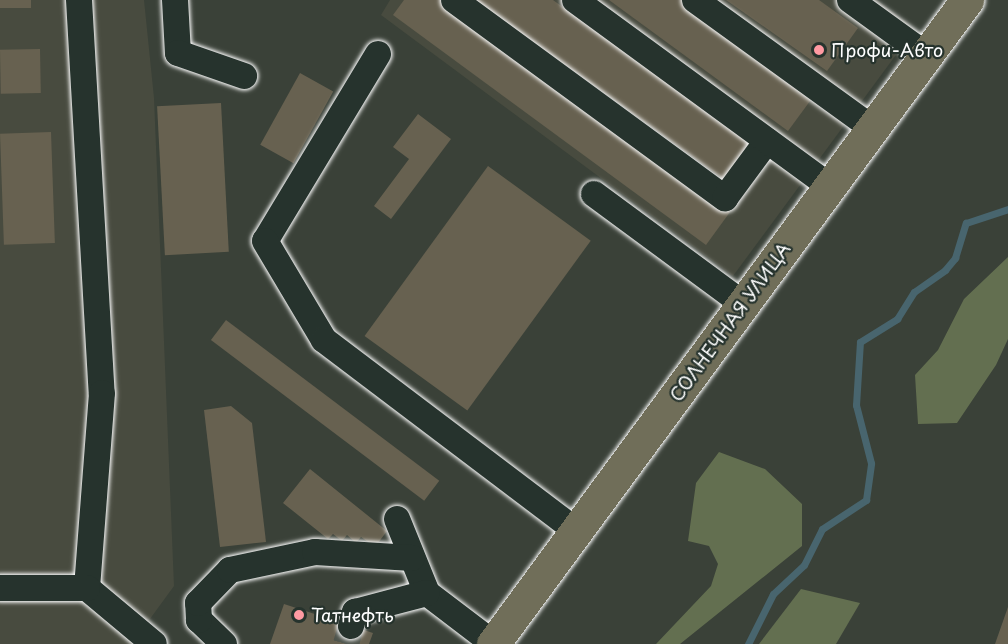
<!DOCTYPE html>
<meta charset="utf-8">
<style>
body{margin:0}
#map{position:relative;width:1008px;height:644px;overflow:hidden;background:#3a4138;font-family:"Playpen Sans",sans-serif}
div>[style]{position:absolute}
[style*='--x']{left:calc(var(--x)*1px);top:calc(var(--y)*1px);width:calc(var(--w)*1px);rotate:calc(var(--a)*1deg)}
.built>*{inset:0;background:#484b3f}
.green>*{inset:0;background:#636f50}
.stream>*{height:7px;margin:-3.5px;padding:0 3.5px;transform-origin:3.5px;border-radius:3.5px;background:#48656e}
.building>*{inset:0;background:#676150;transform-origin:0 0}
.minor-tunnel>*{height:26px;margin-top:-13px;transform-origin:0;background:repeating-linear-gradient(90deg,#4e544c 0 26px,transparent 0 39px)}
.roads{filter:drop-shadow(0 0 2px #fff) drop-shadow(0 0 2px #fff)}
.minor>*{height:26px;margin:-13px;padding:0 13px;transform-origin:13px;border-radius:13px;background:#26332d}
.major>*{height:33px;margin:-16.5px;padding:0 16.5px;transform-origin:16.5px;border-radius:16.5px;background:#706e59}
.dots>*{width:16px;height:16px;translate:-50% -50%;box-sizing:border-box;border:3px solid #26332d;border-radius:50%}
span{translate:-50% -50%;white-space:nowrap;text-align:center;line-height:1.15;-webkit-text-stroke:4.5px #26332d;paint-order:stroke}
.poi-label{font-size:18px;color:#fff}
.left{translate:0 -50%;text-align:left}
.street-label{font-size:18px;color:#fff}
</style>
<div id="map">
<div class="built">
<i style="clip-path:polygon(0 0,144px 0,154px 98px,174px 586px,147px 623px,149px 644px,0 644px)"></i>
<i style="clip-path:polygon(390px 0,877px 0,915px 29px,733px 276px,381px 15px)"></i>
</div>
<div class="green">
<i style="clip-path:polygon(1008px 257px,1008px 339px,996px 365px,957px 423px,918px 424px,915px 375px,938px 350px,964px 299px)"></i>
<i style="clip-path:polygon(719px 452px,765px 469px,802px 504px,802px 546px,680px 644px,656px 644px,711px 586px,718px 564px,709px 546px,688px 541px,696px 483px)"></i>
<i style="clip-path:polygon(801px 589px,860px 603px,836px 644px,759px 644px)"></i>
</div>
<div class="stream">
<i style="--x:748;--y:644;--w:56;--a:-63.4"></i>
<i style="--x:773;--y:594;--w:42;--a:-43.1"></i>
<i style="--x:804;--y:565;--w:40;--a:-63.4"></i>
<i style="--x:822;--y:529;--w:53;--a:-33.4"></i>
<i style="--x:866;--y:500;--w:37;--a:-82"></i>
<i style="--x:871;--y:463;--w:60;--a:-104.5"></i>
<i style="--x:856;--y:405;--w:63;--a:-86.4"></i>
<i style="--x:860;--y:342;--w:44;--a:-31.9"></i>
<i style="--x:897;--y:319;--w:32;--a:-58"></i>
<i style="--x:914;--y:292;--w:38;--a:-35"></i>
<i style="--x:945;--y:270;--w:16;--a:-50"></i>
<i style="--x:955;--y:258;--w:37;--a:-73"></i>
<i style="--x:966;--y:223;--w:44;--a:-18.4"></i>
</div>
<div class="building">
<i style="left:0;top:0;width:31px;height:8px"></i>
<i style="clip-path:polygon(404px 0,442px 0,730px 212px,706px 245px,393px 15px)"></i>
<i style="clip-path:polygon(475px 0,553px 0,751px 143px,725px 180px)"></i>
<i style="clip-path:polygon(609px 0,681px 0,813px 97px,788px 131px)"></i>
<i style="clip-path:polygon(726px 0,819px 0,858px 28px,827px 71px)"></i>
<i style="left:40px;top:49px;width:44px;height:40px;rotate:89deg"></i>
<i style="left:300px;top:73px;width:38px;height:82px;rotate:29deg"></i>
<i style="left:221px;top:103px;width:149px;height:64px;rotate:87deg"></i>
<i style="clip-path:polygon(418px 114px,451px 139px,391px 219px,374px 206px,409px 159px,393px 147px)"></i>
<i style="left:51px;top:132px;width:111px;height:51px;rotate:88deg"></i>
<i style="left:488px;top:166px;width:127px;height:210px;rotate:36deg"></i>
<i style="left:226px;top:320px;width:267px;height:25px;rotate:37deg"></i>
<i style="clip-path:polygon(231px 406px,252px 423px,266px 542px,220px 547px,204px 410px)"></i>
<i style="clip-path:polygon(310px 469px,387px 531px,375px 547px,361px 537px,356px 543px,347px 535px,342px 541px,333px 534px,328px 539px,283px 503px)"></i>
<i style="clip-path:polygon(284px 604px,373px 633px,369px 644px,270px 644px)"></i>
<i style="clip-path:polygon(1008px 607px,1008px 644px,995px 644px)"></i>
</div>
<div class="minor-tunnel">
<i style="--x:346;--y:644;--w:19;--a:-74"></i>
</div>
<div class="roads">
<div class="minor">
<i style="--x:79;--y:0;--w:394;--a:86.7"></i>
<i style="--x:102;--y:393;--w:196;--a:94.4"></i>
<i style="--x:87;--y:588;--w:87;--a:39.9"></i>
<i style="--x:175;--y:0;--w:53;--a:86.8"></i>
<i style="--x:178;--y:53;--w:70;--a:19.2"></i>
<i style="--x:454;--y:0;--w:336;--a:36.2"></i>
<i style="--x:725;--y:198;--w:71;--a:-53.6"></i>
<i style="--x:575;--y:0;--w:315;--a:36.2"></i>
<i style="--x:695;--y:0;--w:218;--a:35.9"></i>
<i style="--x:850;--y:0;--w:94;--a:35.9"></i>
<i style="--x:378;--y:54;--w:218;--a:121.1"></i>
<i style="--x:265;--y:241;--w:115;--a:59.2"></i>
<i style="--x:324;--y:340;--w:317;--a:37.1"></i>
<i style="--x:594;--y:194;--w:185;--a:36.4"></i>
<i style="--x:397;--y:519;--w:80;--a:67.9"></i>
<i style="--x:427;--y:593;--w:84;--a:37.3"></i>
<i style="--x:0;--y:588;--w:87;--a:0"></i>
<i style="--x:351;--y:626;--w:15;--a:-74"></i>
<i style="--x:355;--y:612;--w:74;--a:-14.8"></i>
<i style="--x:224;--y:644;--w:35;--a:-136"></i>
<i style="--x:199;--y:620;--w:17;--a:-93"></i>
<i style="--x:198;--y:603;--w:46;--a:-45.9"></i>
<i style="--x:230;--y:570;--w:87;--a:-12"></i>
<i style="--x:315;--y:552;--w:97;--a:3.5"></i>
</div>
<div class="major">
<i style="--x:493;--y:644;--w:800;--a:-53.65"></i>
</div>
</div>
<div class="dots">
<i style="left:819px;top:50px;background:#ff9aa2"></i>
<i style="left:299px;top:615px;background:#ff9aa2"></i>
</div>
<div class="poi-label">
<span class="left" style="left:831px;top:50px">Профи-Авто</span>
<span class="left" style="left:311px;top:615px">Татнефть</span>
</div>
<div class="street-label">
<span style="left:730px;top:322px;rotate:-54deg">СОЛНЕЧНАЯ УЛИЦА</span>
</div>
</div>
